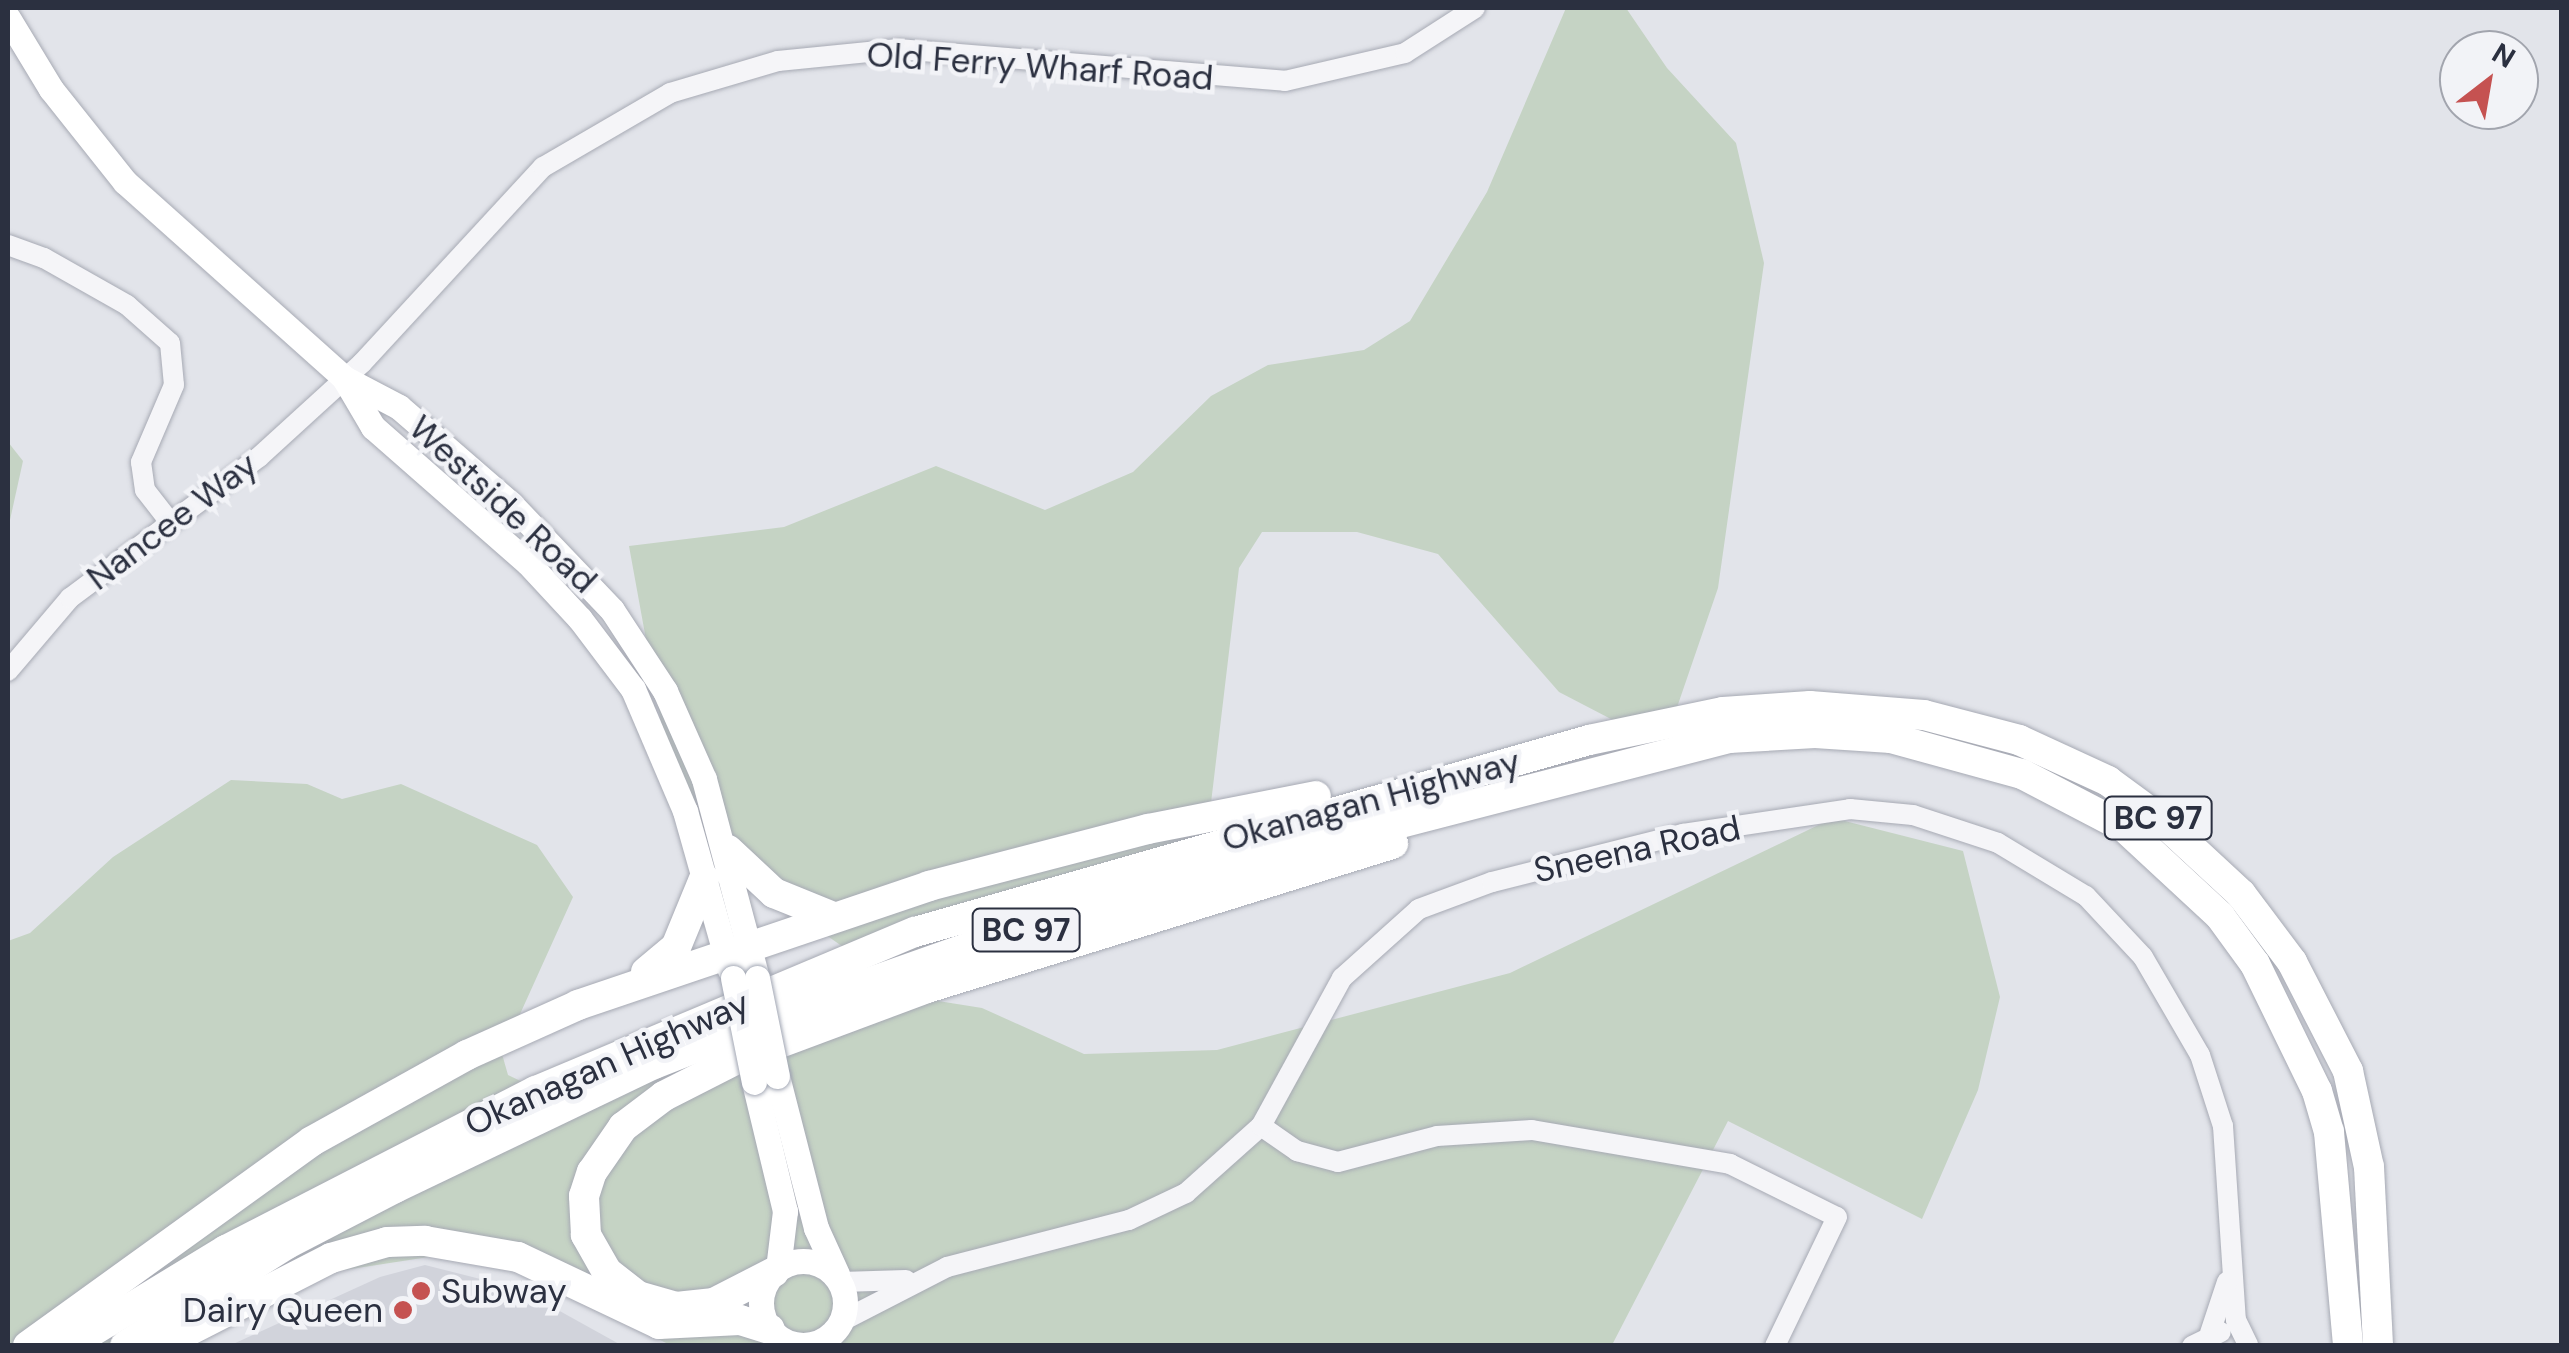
<!DOCTYPE html>
<style>
body{margin:0}
#map{position:relative;width:2569px;height:1353px;overflow:hidden;background:#e2e4ea;font-family:"DM Sans",sans-serif}
div>[style]{position:absolute}
[style*='--x']{left:calc(var(--x)*1px);top:calc(var(--y)*1px);width:calc(var(--w)*1px);rotate:calc(var(--a)*1deg)}
.built>*{inset:0;background:#d1d3db}
.green>*{inset:0;background:#c5d3c4}
.roads{filter:drop-shadow(0 0 2px #a7aab4) drop-shadow(0 0 2px #a7aab4)}
.minor>*{height:20px;margin:-10px;padding:0 10px;transform-origin:10px;border-radius:10px;background:#f5f5f8}
.major>*{height:25px;margin:-12.5px;padding:0 12.5px;transform-origin:12.5px;border-radius:12.5px;background:#fff}
.major>.ring{margin:-12.5px;padding:0;box-sizing:content-box;background:none;border:25px solid #fff;border-radius:50%}
.highway>*{height:30px;margin:-15px;padding:0 15px;transform-origin:15px;border-radius:15px;background:#fff}
.bridges{filter:drop-shadow(0 0 2px #a2a7b4) drop-shadow(0 0 2px #a2a7b4)}
.major-bridge>*{height:25px;margin:-12.5px;padding:0 12.5px;transform-origin:12.5px;border-radius:12.5px;background:#fff}
.dots>*{width:28px;height:28px;translate:-50% -50%;box-sizing:border-box;border:5px solid #f2f3f7;border-radius:50%}
span{translate:-50% -50%;white-space:nowrap;text-align:center;line-height:1.15;-webkit-text-stroke:9px #f2f3f7;paint-order:stroke}
.shield-label span{padding:2px 8px;background:#f2f3f7;border:2px solid;border-radius:8px;-webkit-text-stroke-width:0}
.shield-label{font-size:32px;color:#2b3040;font-weight:700}
.street-label{font-size:35px;color:#2b3040}
.poi-label{font-size:35px;color:#2b3040}
.left{translate:0 -50%;text-align:left}
.right{translate:-100% -50%;text-align:right}
.frame{position:absolute;inset:0;border:10px solid #2b3040;pointer-events:none}
.north{position:absolute;left:2439px;top:30px;width:100px;height:100px;box-sizing:border-box;background:#f2f3f7;border:2px solid #a2a5ae;border-radius:50%;rotate:31deg;font-size:28px;font-weight:700;line-height:40px;text-align:center;color:#2b3040}
.north::after{content:'';display:block;margin:auto;width:35px;height:45px;background:#c55251;clip-path:polygon(50% 0,100% 100%,50% 72%,0 100%)}
</style>
<div id="map">
<div class="built">
<i style="clip-path:polygon(425px 1265px,520px 1289px,621px 1345px,231px 1345px,380px 1277px)"></i>
</div>
<div class="green">
<i style="clip-path:polygon(1566px 8px,1626px 8px,1667px 68px,1736px 143px,1764px 263px,1718px 588px,1673px 719px,1634px 731px,1559px 692px,1438px 554px,1357px 532px,1262px 532px,1239px 568px,1201px 887px,870px 966px,748px 880px,671px 777px,629px 546px,784px 527px,936px 466px,1045px 510px,1133px 472px,1211px 396px,1268px 365px,1364px 350px,1410px 321px,1487px 192px)"></i>
<i style="clip-path:polygon(8px 442px,23px 461px,8px 529px)"></i>
<i style="clip-path:polygon(231px 780px,307px 784px,342px 799px,401px 784px,537px 845px,573px 897px,502px 1054px,508px 1075px,531px 1086px,888px 993px,982px 1008px,1084px 1054px,1217px 1050px,1510px 973px,1833px 818px,1963px 851px,2000px 997px,1978px 1090px,1922px 1219px,1728px 1121px,1612px 1345px,670px 1345px,524px 1271px,435px 1256px,338px 1271px,183px 1345px,8px 1346px,8px 941px,30px 933px,113px 857px)"></i>
</div>
<div class="roads">
<div class="minor">
<i style="--x:8;--y:245;--w:38;--a:20"></i>
<i style="--x:44;--y:258;--w:95;--a:29.5"></i>
<i style="--x:127;--y:305;--w:57;--a:41.5"></i>
<i style="--x:170;--y:343;--w:42;--a:84.6"></i>
<i style="--x:174;--y:385;--w:84;--a:113.2"></i>
<i style="--x:141;--y:462;--w:28;--a:82"></i>
<i style="--x:145;--y:490;--w:39;--a:52"></i>
<i style="--x:8;--y:671;--w:96;--a:-49.7"></i>
<i style="--x:70;--y:598;--w:236;--a:-36.7"></i>
<i style="--x:259;--y:457;--w:139;--a:-42.4"></i>
<i style="--x:362;--y:363;--w:267;--a:-47.3"></i>
<i style="--x:543;--y:167;--w:147;--a:-30.2"></i>
<i style="--x:670;--y:93;--w:113;--a:-16.5"></i>
<i style="--x:778;--y:61;--w:121;--a:-5.7"></i>
<i style="--x:898;--y:49;--w:388;--a:4.7"></i>
<i style="--x:1285;--y:81;--w:123;--a:-13.1"></i>
<i style="--x:1405;--y:53;--w:83;--a:-32.7"></i>
<i style="--x:1261;--y:1126;--w:44;--a:34.8"></i>
<i style="--x:1297;--y:1151;--w:42;--a:15"></i>
<i style="--x:1338;--y:1162;--w:102;--a:-14.7"></i>
<i style="--x:1437;--y:1136;--w:95;--a:-3.6"></i>
<i style="--x:1532;--y:1130;--w:201;--a:9.7"></i>
<i style="--x:1730;--y:1164;--w:119;--a:26.4"></i>
<i style="--x:1837;--y:1217;--w:143;--a:115.7"></i>
<i style="--x:841;--y:1282;--w:65;--a:-1.8"></i>
<i style="--x:842;--y:1321;--w:118;--a:-27.2"></i>
<i style="--x:947;--y:1267;--w:188;--a:-14.5"></i>
<i style="--x:1129;--y:1220;--w:63;--a:-25.3"></i>
<i style="--x:1186;--y:1193;--w:101;--a:-41.8"></i>
<i style="--x:1261;--y:1126;--w:169;--a:-61.3"></i>
<i style="--x:1342;--y:978;--w:103;--a:-41.9"></i>
<i style="--x:1419;--y:909;--w:78;--a:-20.3"></i>
<i style="--x:1492;--y:882;--w:197;--a:-14.1"></i>
<i style="--x:1683;--y:834;--w:169;--a:-8.5"></i>
<i style="--x:1850;--y:809;--w:63;--a:5.4"></i>
<i style="--x:1913;--y:815;--w:89;--a:18.2"></i>
<i style="--x:1998;--y:843;--w:103;--a:31.1"></i>
<i style="--x:2086;--y:896;--w:83;--a:46.9"></i>
<i style="--x:2143;--y:957;--w:113;--a:59.8"></i>
<i style="--x:2200;--y:1055;--w:75;--a:72.1"></i>
<i style="--x:2223;--y:1126;--w:194;--a:86.2"></i>
<i style="--x:2236;--y:1320;--w:28;--a:64"></i>
<i style="--x:2210;--y:1333;--w:54;--a:-71.6"></i>
<i style="--x:819;--y:1346;--w:13;--a:-45"></i>
<i style="--x:2192;--y:1346;--w:32;--a:-26"></i>
</div>
<div class="major">
<i style="--x:8;--y:18;--w:83;--a:58.8"></i>
<i style="--x:51;--y:89;--w:119;--a:51.5"></i>
<i style="--x:125;--y:182;--w:294;--a:41.8"></i>
<i style="--x:344;--y:378;--w:62;--a:27.8"></i>
<i style="--x:399;--y:407;--w:148;--a:40.9"></i>
<i style="--x:511;--y:504;--w:146;--a:46.4"></i>
<i style="--x:612;--y:610;--w:97;--a:56.8"></i>
<i style="--x:665;--y:691;--w:96;--a:66.1"></i>
<i style="--x:704;--y:779;--w:206;--a:75.1"></i>
<i style="--x:344;--y:378;--w:57;--a:59.4"></i>
<i style="--x:373;--y:427;--w:206;--a:41.3"></i>
<i style="--x:528;--y:563;--w:76;--a:47.1"></i>
<i style="--x:580;--y:619;--w:88;--a:52.9"></i>
<i style="--x:633;--y:689;--w:133;--a:66.9"></i>
<i style="--x:685;--y:811;--w:165;--a:74.2"></i>
<i style="--x:777;--y:1076;--w:157;--a:75.6"></i>
<i style="--x:816;--y:1228;--w:51;--a:65.5"></i>
<i style="--x:754;--y:1082;--w:133;--a:76.5"></i>
<i style="--x:785;--y:1211;--w:58;--a:96.9"></i>
<i class="ring" style="left:761px;top:1261px;width:59px;height:59px"></i>
</div>
<div class="highway">
<i style="--x:728;--y:850;--w:63;--a:43.1"></i>
<i style="--x:774;--y:893;--w:61;--a:22"></i>
<i style="--x:646;--y:972;--w:39;--a:-40"></i>
<i style="--x:676;--y:947;--w:74;--a:-67.6"></i>
<i style="--x:774;--y:1272;--w:68;--a:152.7"></i>
<i style="--x:714;--y:1303;--w:38;--a:174"></i>
<i style="--x:676;--y:1307;--w:40;--a:-164"></i>
<i style="--x:638;--y:1296;--w:39;--a:-142"></i>
<i style="--x:607;--y:1272;--w:43;--a:-119.6"></i>
<i style="--x:586;--y:1235;--w:39;--a:-93"></i>
<i style="--x:584;--y:1196;--w:25;--a:-72"></i>
<i style="--x:592;--y:1172;--w:55;--a:-55.4"></i>
<i style="--x:623;--y:1127;--w:51;--a:-37.1"></i>
<i style="--x:664;--y:1096;--w:82;--a:-26.9"></i>
<i style="--x:737;--y:1059;--w:203;--a:-20.5"></i>
<i style="--x:927;--y:988;--w:488;--a:-17.2"></i>
<i style="--x:28;--y:1346;--w:350;--a:-35.8"></i>
<i style="--x:312;--y:1141;--w:177;--a:-29"></i>
<i style="--x:467;--y:1055;--w:122;--a:-24.2"></i>
<i style="--x:578;--y:1005;--w:371;--a:-18.7"></i>
<i style="--x:929;--y:886;--w:226;--a:-14.6"></i>
<i style="--x:1148;--y:829;--w:171;--a:-11.1"></i>
<i style="--x:68;--y:1346;--w:185;--a:-31.3"></i>
<i style="--x:226;--y:1250;--w:348;--a:-27.2"></i>
<i style="--x:536;--y:1091;--w:411;--a:-22.8"></i>
<i style="--x:915;--y:932;--w:701;--a:-15.9"></i>
<i style="--x:1589;--y:740;--w:137;--a:-11.8"></i>
<i style="--x:1723;--y:712;--w:87;--a:-3.9"></i>
<i style="--x:1810;--y:706;--w:114;--a:4.5"></i>
<i style="--x:1924;--y:715;--w:98;--a:14.7"></i>
<i style="--x:2019;--y:740;--w:98;--a:24.7"></i>
<i style="--x:2108;--y:781;--w:66;--a:36.3"></i>
<i style="--x:2161;--y:820;--w:109;--a:42.8"></i>
<i style="--x:2241;--y:894;--w:85;--a:53.1"></i>
<i style="--x:2292;--y:962;--w:123;--a:62.8"></i>
<i style="--x:2348;--y:1071;--w:98;--a:77.7"></i>
<i style="--x:2369;--y:1167;--w:179;--a:87.1"></i>
<i style="--x:125;--y:1346;--w:191;--a:-32.2"></i>
<i style="--x:287;--y:1244;--w:122;--a:-27.4"></i>
<i style="--x:395;--y:1188;--w:287;--a:-25.6"></i>
<i style="--x:654;--y:1064;--w:145;--a:-21.4"></i>
<i style="--x:789;--y:1011;--w:195;--a:-19.5"></i>
<i style="--x:973;--y:946;--w:317;--a:-16.7"></i>
<i style="--x:1277;--y:855;--w:467;--a:-14.5"></i>
<i style="--x:1729;--y:738;--w:86;--a:-3.3"></i>
<i style="--x:1815;--y:733;--w:76;--a:3.8"></i>
<i style="--x:1891;--y:738;--w:136;--a:15.4"></i>
<i style="--x:2022;--y:774;--w:115;--a:27.5"></i>
<i style="--x:2124;--y:827;--w:131;--a:42.8"></i>
<i style="--x:2220;--y:916;--w:59;--a:53.9"></i>
<i style="--x:2255;--y:964;--w:141;--a:64"></i>
<i style="--x:2317;--y:1091;--w:43;--a:73.7"></i>
<i style="--x:2329;--y:1132;--w:215;--a:84.9"></i>
<i style="--x:159;--y:1346;--w:193;--a:-27.1"></i>
<i style="--x:331;--y:1258;--w:58;--a:-15.9"></i>
<i style="--x:387;--y:1242;--w:38;--a:-2"></i>
<i style="--x:425;--y:1241;--w:94;--a:9.8"></i>
<i style="--x:518;--y:1257;--w:156;--a:25.4"></i>
<i style="--x:659;--y:1324;--w:81;--a:-2.8"></i>
<i style="--x:740;--y:1320;--w:31;--a:17"></i>
</div>
</div>
<div class="bridges">
<div class="major-bridge">
<i style="--x:733;--y:978;--w:106;--a:78.6"></i>
<i style="--x:757;--y:978;--w:100;--a:78.5"></i>
</div>
</div>
<div class="dots">
<i style="left:421px;top:1291px;background:#c55251"></i>
<i style="left:403px;top:1310px;background:#c55251"></i>
</div>
<div class="shield-label">
<span style="left:2158px;top:818px">BC 97</span>
<span style="left:1026px;top:930px">BC 97</span>
</div>
<div class="street-label">
<span style="left:1040px;top:66px;rotate:4deg">Old Ferry Wharf Road</span>
<span style="left:503px;top:504px;rotate:43deg">Westside Road</span>
<span style="left:172px;top:521px;rotate:-37deg">Nancee Way</span>
<span style="left:1371px;top:800px;rotate:-15deg">Okanagan Highway</span>
<span style="left:1637px;top:849px;rotate:-12deg">Sneena Road</span>
<span style="left:607px;top:1063px;rotate:-24deg">Okanagan Highway</span>
</div>
<div class="poi-label">
<span class="left" style="left:441px;top:1291px">Subway</span>
<span class="right" style="left:383px;top:1310px">Dairy Queen</span>
</div>
<div class="frame"></div>
<div class="north">N</div>
</div>
